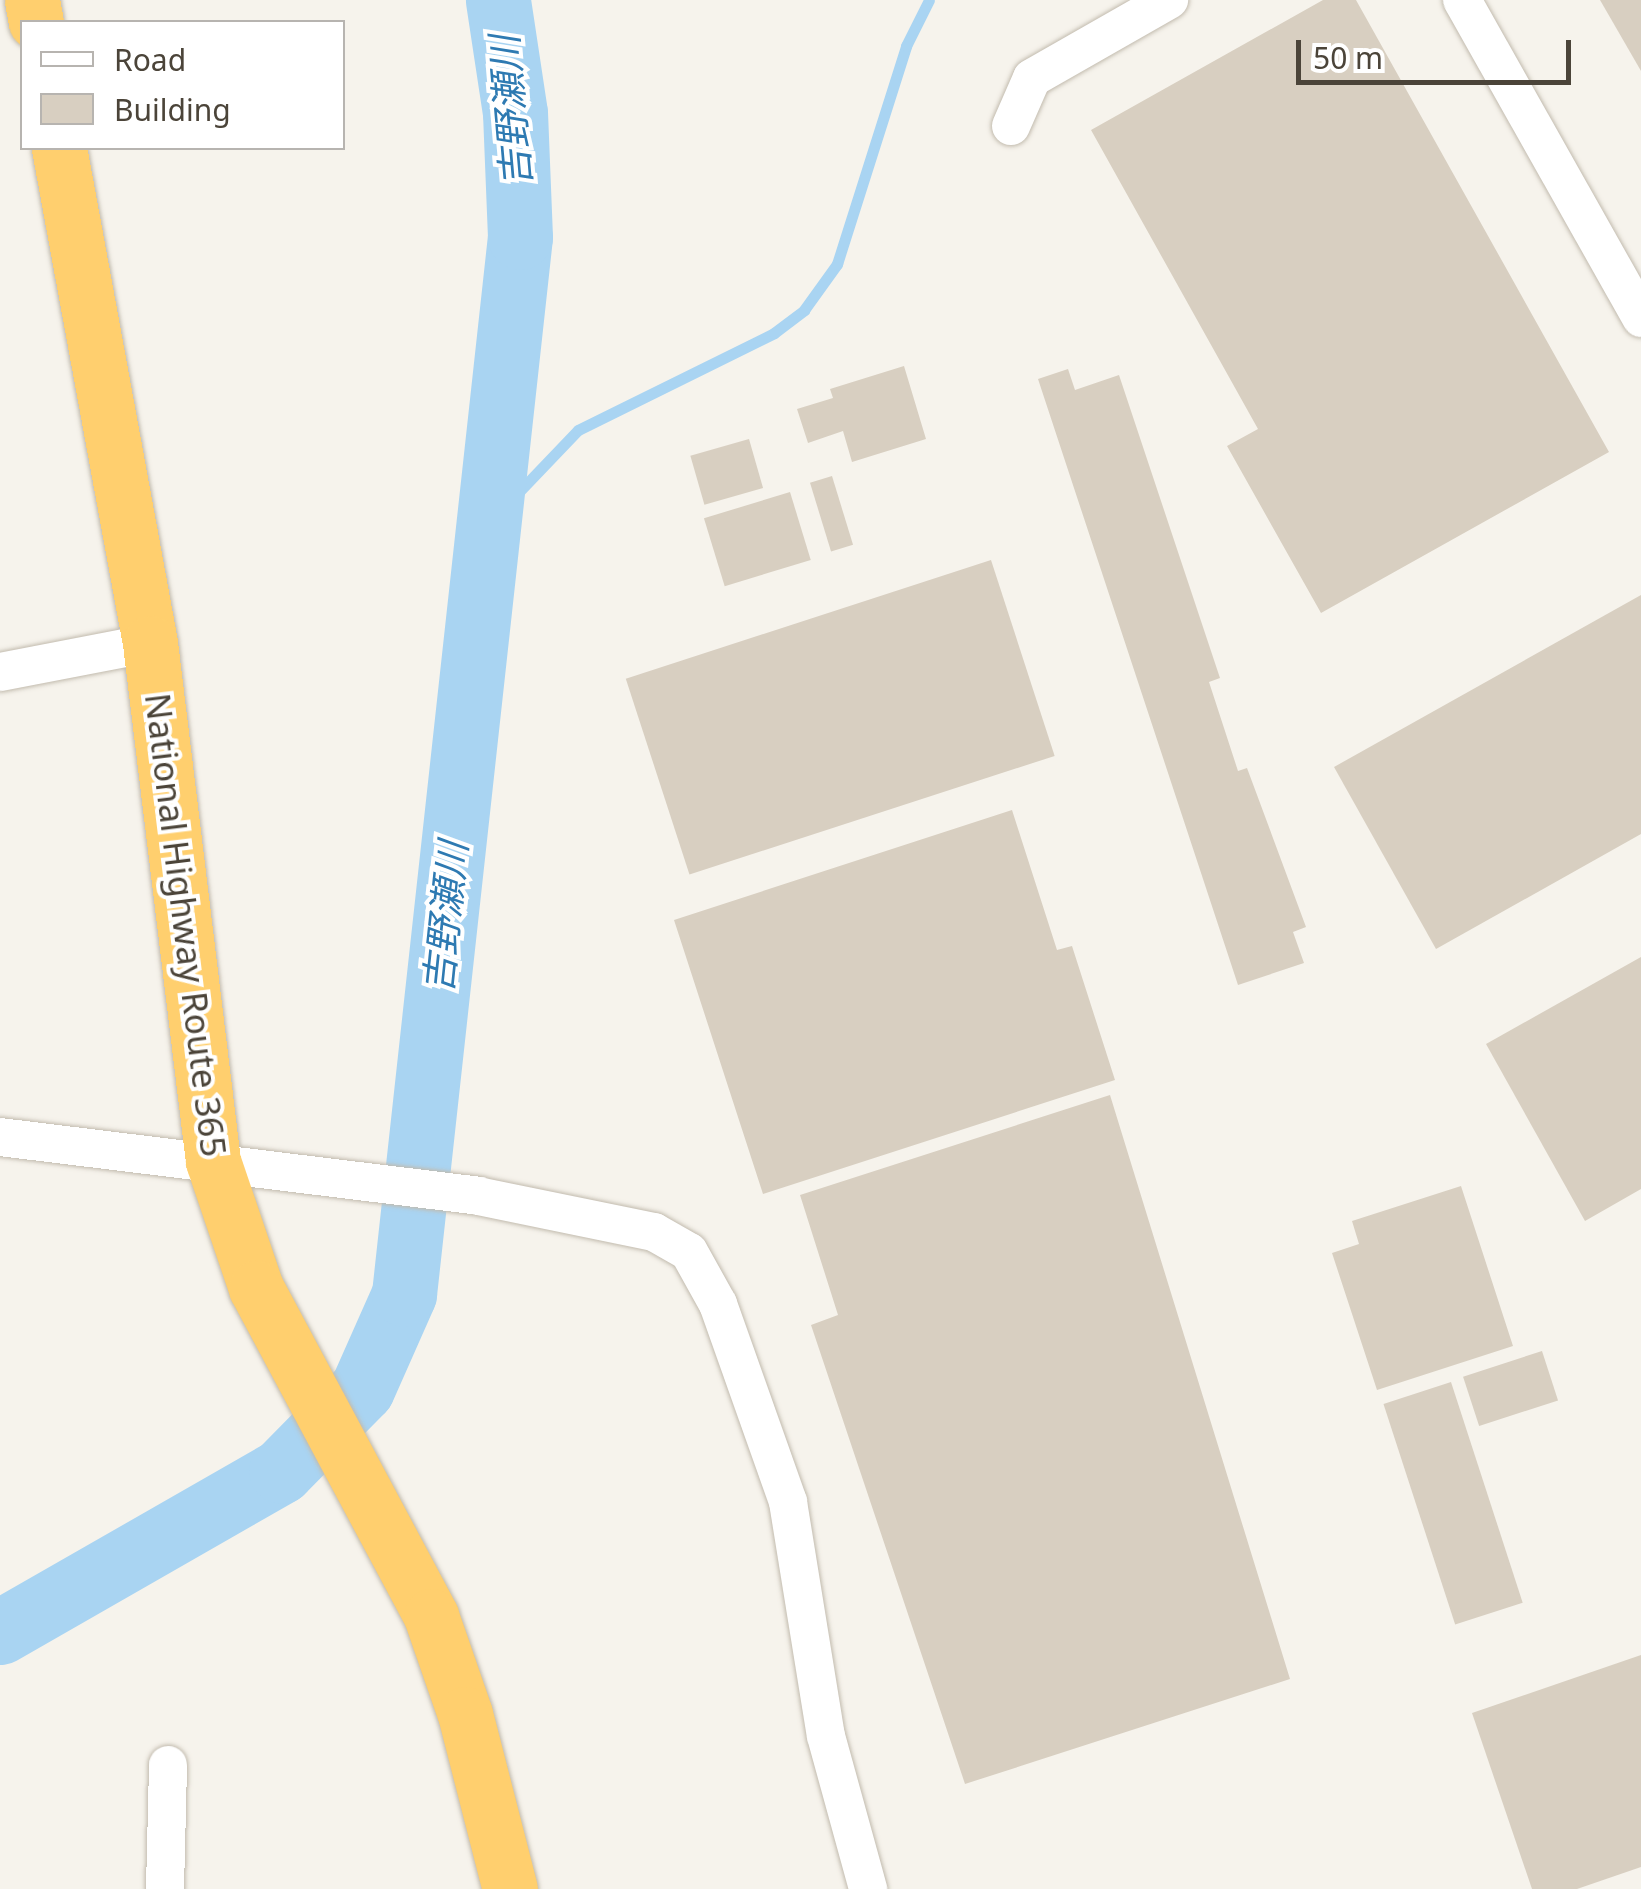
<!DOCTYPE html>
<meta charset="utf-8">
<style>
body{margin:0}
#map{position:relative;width:1641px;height:1889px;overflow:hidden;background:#f6f3ec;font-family:"Noto Sans","Noto Sans JP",sans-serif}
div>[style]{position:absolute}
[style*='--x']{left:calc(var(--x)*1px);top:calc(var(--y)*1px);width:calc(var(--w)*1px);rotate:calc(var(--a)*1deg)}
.stream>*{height:11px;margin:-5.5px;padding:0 5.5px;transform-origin:5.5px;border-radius:5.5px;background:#a9d4f2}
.river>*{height:65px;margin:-32.5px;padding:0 32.5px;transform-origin:32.5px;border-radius:32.5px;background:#a9d4f2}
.building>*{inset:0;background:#d8cfc1;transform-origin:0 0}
.roads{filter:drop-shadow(0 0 2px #c2bbae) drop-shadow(0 0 2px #c2bbae)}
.minor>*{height:38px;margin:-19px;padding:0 19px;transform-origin:19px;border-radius:19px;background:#fff}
.highway>*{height:55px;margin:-27.5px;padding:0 27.5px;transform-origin:27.5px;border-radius:27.5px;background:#ffcf6e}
span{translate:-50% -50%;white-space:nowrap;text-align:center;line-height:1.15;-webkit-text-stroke:8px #fff;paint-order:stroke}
.street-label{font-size:35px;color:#4b4439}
.water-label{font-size:38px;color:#2e7ab2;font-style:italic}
.legend{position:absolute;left:20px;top:20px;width:325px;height:130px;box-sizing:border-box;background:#fff;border:2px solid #b7b4b0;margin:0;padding:12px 18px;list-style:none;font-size:30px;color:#4b4439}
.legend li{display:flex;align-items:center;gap:20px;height:50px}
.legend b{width:50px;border:2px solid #b7b4b0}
.scale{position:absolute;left:1296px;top:40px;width:275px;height:45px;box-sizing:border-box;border:5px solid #4b4439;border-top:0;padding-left:12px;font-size:30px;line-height:35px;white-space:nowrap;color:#4b4439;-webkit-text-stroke:8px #fff;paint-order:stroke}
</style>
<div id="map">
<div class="stream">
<i style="--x:490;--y:522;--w:127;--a:-46.3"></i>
<i style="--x:578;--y:430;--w:219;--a:-26.3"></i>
<i style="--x:774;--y:333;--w:38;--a:-37"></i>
<i style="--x:804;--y:310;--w:57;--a:-54.3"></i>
<i style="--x:837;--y:264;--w:229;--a:-72.4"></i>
<i style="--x:906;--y:46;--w:51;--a:-63.4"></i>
</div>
<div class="river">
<i style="--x:0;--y:1632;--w:324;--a:-29.8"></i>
<i style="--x:281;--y:1471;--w:115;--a:-45.4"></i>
<i style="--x:362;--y:1389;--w:104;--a:-66.1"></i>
<i style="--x:404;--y:1294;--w:1063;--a:-83.74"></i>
<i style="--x:520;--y:237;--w:124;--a:-92.3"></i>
<i style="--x:515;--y:113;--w:114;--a:-98.6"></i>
</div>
<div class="building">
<i style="clip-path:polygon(1323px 0,1356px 0,1609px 452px,1321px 613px,1227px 446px,1258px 429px,1091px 130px)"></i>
<i style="clip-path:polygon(1600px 0,1641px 0,1641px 71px)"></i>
<i style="clip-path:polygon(904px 366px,926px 439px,852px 462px,843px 431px,808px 443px,797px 409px,833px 398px,830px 389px)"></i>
<i style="clip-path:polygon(1068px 369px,1075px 390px,1119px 375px,1220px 678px,1209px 682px,1238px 771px,1247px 768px,1306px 927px,1293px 932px,1304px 963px,1238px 985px,1038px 379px)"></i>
<i style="left:749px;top:439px;width:51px;height:61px;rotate:74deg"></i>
<i style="left:832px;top:476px;width:72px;height:23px;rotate:73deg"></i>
<i style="left:790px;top:492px;width:71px;height:90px;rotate:73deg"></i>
<i style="left:991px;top:560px;width:206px;height:384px;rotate:72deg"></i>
<i style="clip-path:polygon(1641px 595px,1641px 834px,1436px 949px,1334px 767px)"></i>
<i style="clip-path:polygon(1012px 810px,1057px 950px,1072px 946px,1115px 1080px,763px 1194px,674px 920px)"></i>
<i style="clip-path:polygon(1641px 957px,1641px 1189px,1585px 1221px,1486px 1044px)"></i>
<i style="clip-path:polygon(1110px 1095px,1290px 1679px,965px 1784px,811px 1325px,838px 1315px,800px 1195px)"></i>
<i style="clip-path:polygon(1461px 1186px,1513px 1346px,1377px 1390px,1332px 1253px,1359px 1244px,1352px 1221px)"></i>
<i style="left:1542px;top:1351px;width:52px;height:83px;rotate:72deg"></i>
<i style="left:1451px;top:1382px;width:232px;height:71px;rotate:72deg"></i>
<i style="clip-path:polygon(1641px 1655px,1641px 1867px,1577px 1889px,1532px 1889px,1472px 1713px)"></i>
</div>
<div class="roads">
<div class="minor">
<i style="--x:1462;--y:0;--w:365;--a:60.6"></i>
<i style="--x:1011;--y:126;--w:52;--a:-66.4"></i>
<i style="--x:1032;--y:78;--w:158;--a:-29.7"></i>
<i style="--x:0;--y:672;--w:153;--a:-10.9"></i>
<i style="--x:0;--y:1137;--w:482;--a:7"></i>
<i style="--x:478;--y:1196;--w:180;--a:11.6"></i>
<i style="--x:654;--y:1232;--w:40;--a:29.7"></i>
<i style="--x:689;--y:1252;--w:60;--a:60.9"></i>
<i style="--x:718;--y:1304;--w:210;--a:70.5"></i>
<i style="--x:788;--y:1502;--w:237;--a:80.8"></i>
<i style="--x:826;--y:1736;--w:159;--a:74.6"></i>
<i style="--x:165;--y:1889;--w:124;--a:-88.6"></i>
</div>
<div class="highway">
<i style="--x:32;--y:0;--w:22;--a:80"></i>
<i style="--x:59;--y:148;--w:503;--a:79.58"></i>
<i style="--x:150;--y:643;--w:522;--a:83.07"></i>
<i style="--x:213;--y:1161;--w:134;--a:71.3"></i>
<i style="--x:256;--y:1288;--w:372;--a:61.9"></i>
<i style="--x:431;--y:1616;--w:104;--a:70.9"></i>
<i style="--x:465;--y:1714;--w:181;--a:75.6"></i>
</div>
</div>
<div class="street-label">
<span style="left:186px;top:925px;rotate:83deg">National Highway Route 365</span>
</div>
<div class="water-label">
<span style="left:510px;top:111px;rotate:-95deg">吉野瀬川</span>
<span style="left:445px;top:917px;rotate:-84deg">吉野瀬川</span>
</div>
<ul class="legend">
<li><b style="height:12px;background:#fff"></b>Road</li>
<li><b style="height:28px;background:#d8cfc1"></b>Building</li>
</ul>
<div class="scale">50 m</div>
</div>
